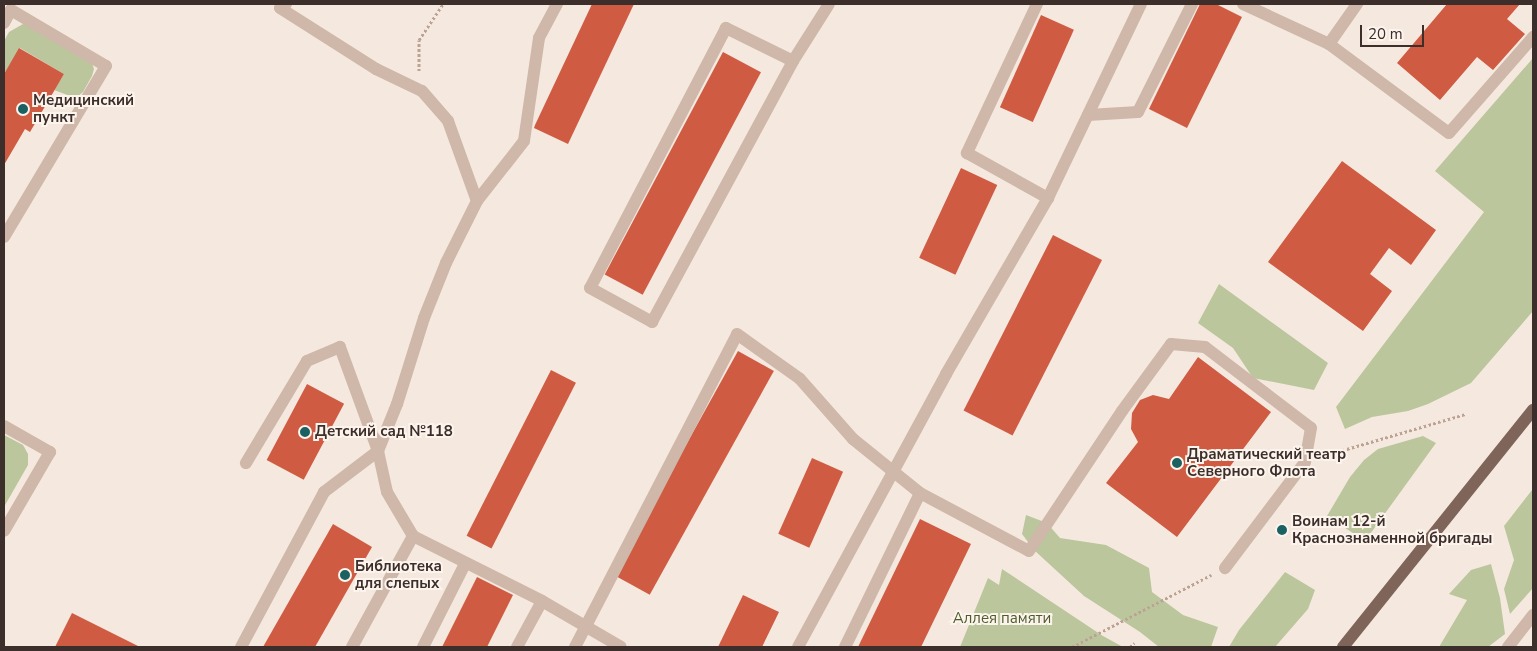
<!DOCTYPE html>
<meta charset="utf-8">
<style>
body{margin:0}
#map{position:relative;width:1537px;height:651px;overflow:hidden;background:#f5e9df;font-family:"Nunito Sans",sans-serif}
div>[style]{position:absolute}
[style*='--x']{left:calc(var(--x)*1px);top:calc(var(--y)*1px);width:calc(var(--w)*1px);rotate:calc(var(--a)*1deg)}
.green>*{inset:0;background:#bbc69d}
.building>*{inset:0;background:#d05b43;transform-origin:0 0}
.path>*{height:3px;margin-top:-1.5px;transform-origin:0;background:repeating-linear-gradient(90deg,#bba293 0 2.5px,transparent 0 5px)}
.minor>*{height:12px;margin:-6px;padding:0 6px;transform-origin:6px;border-radius:6px;background:#cfb8a9}
.major>*{height:12px;margin:-6px;padding:0 6px;transform-origin:6px;border-radius:6px;background:#7f645a}
.dots>*{width:14px;height:14px;translate:-50% -50%;box-sizing:border-box;border:2px solid #fcf4ed;border-radius:50%}
span{translate:-50% -50%;white-space:nowrap;text-align:center;line-height:1.15;-webkit-text-stroke:4px #fcf4ed;paint-order:stroke}
.poi-label{font-size:15px;color:#3c2e2a;font-weight:700}
.left{translate:0 -50%;text-align:left}
.park-label{font-size:15px;color:#4e5c2b}
.frame{position:absolute;inset:0;border:5px solid #3c2e2a;pointer-events:none}
.scale{position:absolute;left:1360px;top:25px;width:64px;height:22px;box-sizing:border-box;border:2px solid #3c2e2a;border-top:0;padding-left:6px;font-size:15px;line-height:18px;white-space:nowrap;color:#3c2e2a;-webkit-text-stroke:4px #fcf4ed;paint-order:stroke}
</style>
<div id="map">
<div class="green">
<i style="clip-path:polygon(23px 24px,29px 25px,92px 63px,94px 69px,92px 76px,83px 92px,77px 97px,70px 96px,54px 90px,64px 74px,20px 48px,4px 74px,4px 41px,9px 32px)"></i>
<i style="clip-path:polygon(1533px 58px,1533px 311px,1471px 383px,1428px 404px,1408px 411px,1372px 417px,1345px 429px,1336px 407px,1484px 212px,1435px 171px)"></i>
<i style="clip-path:polygon(1219px 284px,1328px 363px,1314px 390px,1253px 378px,1233px 348px,1198px 323px)"></i>
<i style="clip-path:polygon(4px 435px,23px 445px,28px 454px,28px 465px,4px 507px)"></i>
<i style="clip-path:polygon(1423px 436px,1436px 443px,1365px 541px,1327px 516px,1350px 477px,1364px 460px,1378px 449px)"></i>
<i style="clip-path:polygon(1532px 490px,1533px 588px,1510px 614px,1504px 589px,1514px 560px,1504px 526px)"></i>
<i style="clip-path:polygon(1026px 515px,1047px 523px,1060px 538px,1106px 545px,1149px 568px,1152px 592px,1183px 615px,1218px 627px,1211px 647px,1159px 647px,1140px 632px,1084px 596px,1034px 550px,1022px 534px)"></i>
<i style="clip-path:polygon(1491px 564px,1500px 598px,1505px 634px,1488px 647px,1439px 647px,1467px 600px,1449px 594px,1471px 570px)"></i>
<i style="clip-path:polygon(1002px 569px,1103px 636px,1123px 647px,960px 647px,988px 578px,999px 585px)"></i>
<i style="clip-path:polygon(1285px 572px,1315px 590px,1308px 609px,1275px 647px,1229px 647px,1239px 630px)"></i>
</div>
<div class="building">
<i style="clip-path:polygon(592px 4px,634px 4px,568px 144px,534px 128px,535px 125px)"></i>
<i style="clip-path:polygon(1200px 4px,1216px 4px,1242px 17px,1187px 128px,1149px 109px)"></i>
<i style="clip-path:polygon(1447px 4px,1520px 4px,1507px 19px,1525px 34px,1493px 70px,1477px 57px,1440px 100px,1397px 63px)"></i>
<i style="left:1041px;top:15px;width:36px;height:101px;rotate:24deg"></i>
<i style="clip-path:polygon(19px 48px,64px 74px,30px 132px,25px 129px,4px 165px,4px 74px)"></i>
<i style="left:723px;top:52px;width:43px;height:252px;rotate:28deg"></i>
<i style="clip-path:polygon(1342px 161px,1436px 230px,1411px 265px,1389px 248px,1370px 274px,1392px 291px,1363px 331px,1268px 262px)"></i>
<i style="left:961px;top:168px;width:40px;height:99px;rotate:25deg"></i>
<i style="left:1053px;top:235px;width:55px;height:197px;rotate:27deg"></i>
<i style="left:738px;top:351px;width:41px;height:256px;rotate:29deg"></i>
<i style="clip-path:polygon(1198px 357px,1271px 412px,1177px 537px,1106px 483px,1138px 442px,1131px 429px,1132px 413px,1140px 400px,1153px 395px,1169px 399px)"></i>
<i style="left:551px;top:370px;width:28px;height:186px;rotate:27deg"></i>
<i style="left:307px;top:384px;width:42px;height:86px;rotate:28deg"></i>
<i style="left:812px;top:458px;width:34px;height:83px;rotate:24deg"></i>
<i style="clip-path:polygon(920px 519px,971px 544px,921px 647px,858px 647px)"></i>
<i style="clip-path:polygon(333px 524px,372px 547px,315px 647px,263px 647px)"></i>
<i style="clip-path:polygon(477px 577px,513px 595px,487px 647px,442px 647px)"></i>
<i style="clip-path:polygon(743px 595px,779px 612px,762px 647px,718px 647px)"></i>
<i style="clip-path:polygon(72px 613px,140px 647px,55px 647px)"></i>
</div>
<div class="path">
<i style="--x:419;--y:71;--w:31;--a:-90"></i>
<i style="--x:419;--y:40;--w:43;--a:-56.3"></i>
<i style="--x:1323;--y:456;--w:149;--a:-16.4"></i>
<i style="--x:1072;--y:647;--w:157;--a:-27.4"></i>
<i style="--x:1130;--y:647;--w:6;--a:-45"></i>
</div>
<div class="minor">
<i style="--x:286;--y:4;--w:7;--a:146"></i>
<i style="--x:280;--y:8;--w:114;--a:32.4"></i>
<i style="--x:376;--y:69;--w:51;--a:25.6"></i>
<i style="--x:422;--y:91;--w:40;--a:49"></i>
<i style="--x:448;--y:121;--w:85;--a:70.1"></i>
<i style="--x:557;--y:4;--w:38;--a:118"></i>
<i style="--x:539;--y:38;--w:104;--a:98.3"></i>
<i style="--x:524;--y:141;--w:76;--a:128.1"></i>
<i style="--x:477;--y:201;--w:69;--a:116.6"></i>
<i style="--x:446;--y:263;--w:59;--a:111.8"></i>
<i style="--x:424;--y:318;--w:90;--a:107.4"></i>
<i style="--x:397;--y:404;--w:51;--a:112"></i>
<i style="--x:378;--y:451;--w:42;--a:77.6"></i>
<i style="--x:387;--y:492;--w:51;--a:59.4"></i>
<i style="--x:413;--y:536;--w:144;--a:26.7"></i>
<i style="--x:542;--y:601;--w:91;--a:30.2"></i>
<i style="--x:1037;--y:4;--w:165;--a:115.2"></i>
<i style="--x:967;--y:153;--w:93;--a:29.1"></i>
<i style="--x:1243;--y:4;--w:95;--a:24.9"></i>
<i style="--x:1329;--y:44;--w:149;--a:36.6"></i>
<i style="--x:1449;--y:133;--w:128;--a:-48.8"></i>
<i style="--x:4;--y:23;--w:15;--a:-62"></i>
<i style="--x:11;--y:10;--w:110;--a:30.5"></i>
<i style="--x:106;--y:66;--w:199;--a:120.8"></i>
<i style="--x:1329;--y:44;--w:49;--a:-55"></i>
<i style="--x:793;--y:61;--w:75;--a:-153.8"></i>
<i style="--x:726;--y:28;--w:293;--a:117.6"></i>
<i style="--x:590;--y:288;--w:71;--a:28.7"></i>
<i style="--x:652;--y:322;--w:297;--a:-61.6"></i>
<i style="--x:793;--y:61;--w:67;--a:-57.7"></i>
<i style="--x:1088;--y:115;--w:50;--a:-3.4"></i>
<i style="--x:1138;--y:112;--w:121;--a:-63.4"></i>
<i style="--x:4;--y:426;--w:53;--a:29.5"></i>
<i style="--x:50;--y:452;--w:91;--a:120.2"></i>
<i style="--x:241;--y:647;--w:176;--a:-61.8"></i>
<i style="--x:324;--y:492;--w:68;--a:-37.2"></i>
<i style="--x:378;--y:451;--w:111;--a:-110.1"></i>
<i style="--x:340;--y:347;--w:36;--a:157"></i>
<i style="--x:307;--y:361;--w:119;--a:120.9"></i>
<i style="--x:352;--y:647;--w:127;--a:-61.2"></i>
<i style="--x:423;--y:647;--w:93;--a:-63.2"></i>
<i style="--x:517;--y:647;--w:52;--a:-61.5"></i>
<i style="--x:575;--y:647;--w:352;--a:-62.6"></i>
<i style="--x:737;--y:334;--w:77;--a:35.5"></i>
<i style="--x:800;--y:379;--w:80;--a:48.5"></i>
<i style="--x:853;--y:439;--w:86;--a:38.9"></i>
<i style="--x:920;--y:493;--w:123;--a:28"></i>
<i style="--x:1029;--y:551;--w:168;--a:-56.4"></i>
<i style="--x:1122;--y:411;--w:83;--a:-53.8"></i>
<i style="--x:1171;--y:344;--w:34;--a:5"></i>
<i style="--x:1205;--y:347;--w:133;--a:37.4"></i>
<i style="--x:1311;--y:428;--w:35;--a:100"></i>
<i style="--x:1305;--y:462;--w:133;--a:127"></i>
<i style="--x:798;--y:647;--w:311;--a:-61.5"></i>
<i style="--x:946;--y:374;--w:203;--a:-59.9"></i>
<i style="--x:1048;--y:198;--w:215;--a:-64.4"></i>
<i style="--x:845;--y:647;--w:171;--a:-64"></i>
<i style="--x:1508;--y:647;--w:41;--a:-52"></i>
</div>
<div class="major">
<i style="--x:1343;--y:647;--w:304;--a:-51.3"></i>
</div>
<div class="dots">
<i style="left:23px;top:109px;background:#1b6161"></i>
<i style="left:305px;top:432px;background:#1b6161"></i>
<i style="left:1177px;top:463px;background:#1b6161"></i>
<i style="left:1282px;top:530px;background:#1b6161"></i>
<i style="left:345px;top:575px;background:#1b6161"></i>
</div>
<div class="poi-label">
<span class="left" style="left:33px;top:109px">Медицинский<br>пункт</span>
<span class="left" style="left:315px;top:432px">Детский сад №118</span>
<span class="left" style="left:1187px;top:463px">Драматический театр<br>Северного Флота</span>
<span class="left" style="left:1292px;top:530px">Воинам 12-й<br>Краснознаменной бригады</span>
<span class="left" style="left:355px;top:575px">Библиотека<br>для слепых</span>
</div>
<div class="park-label">
<span style="left:1002px;top:619px">Аллея памяти</span>
</div>
<div class="frame"></div>
<div class="scale">20 m</div>
</div>
